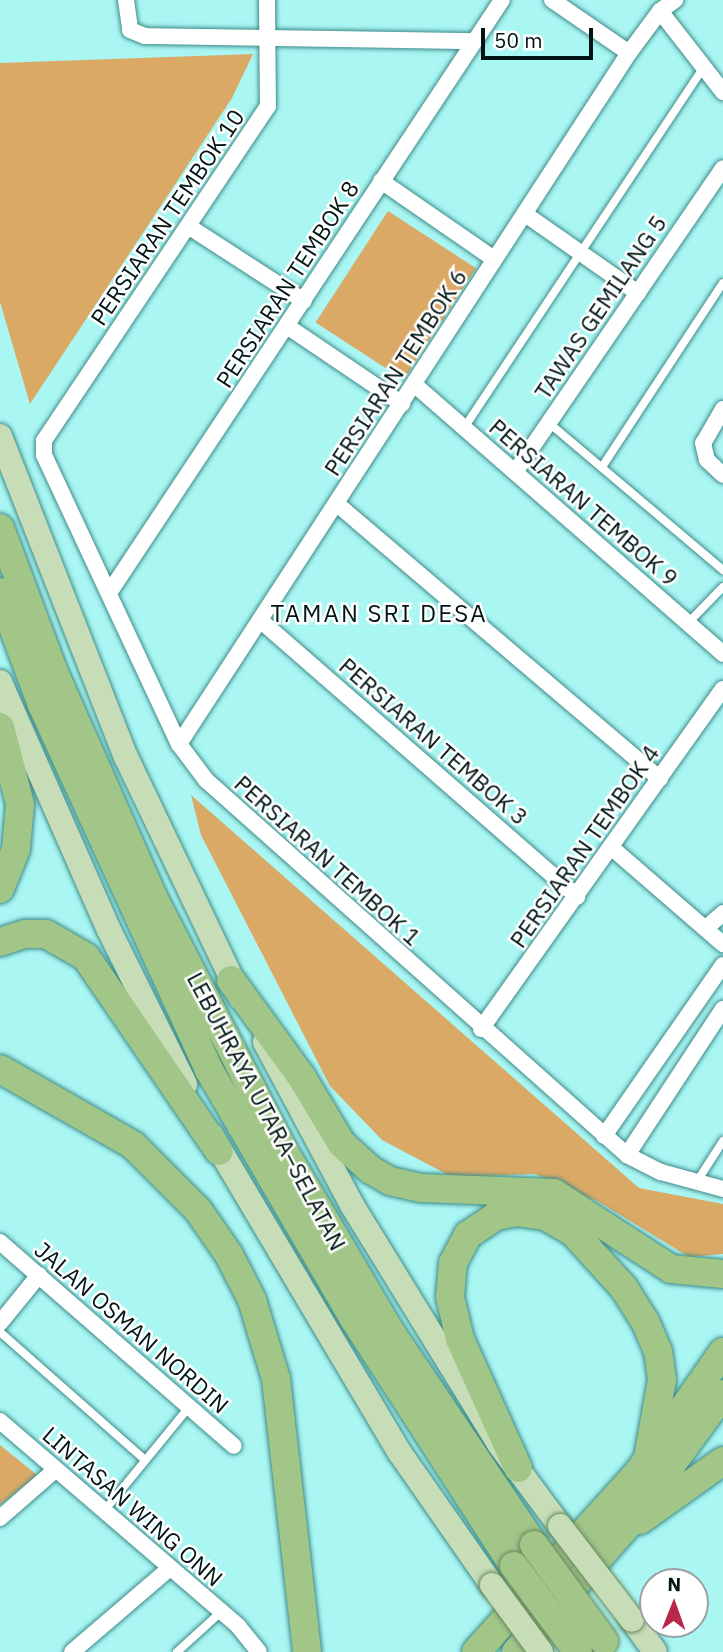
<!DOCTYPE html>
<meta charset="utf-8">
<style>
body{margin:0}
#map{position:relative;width:723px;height:1652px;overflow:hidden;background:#a9f6f3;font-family:"IBM Plex Sans",sans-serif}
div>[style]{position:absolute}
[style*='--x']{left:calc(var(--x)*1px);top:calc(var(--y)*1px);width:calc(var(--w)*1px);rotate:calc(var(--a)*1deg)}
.green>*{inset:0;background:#dba966;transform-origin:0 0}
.roads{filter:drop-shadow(0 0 2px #3e8b89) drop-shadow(0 0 2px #3e8b89)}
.lane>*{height:8px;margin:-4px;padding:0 4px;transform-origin:4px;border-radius:4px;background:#fff}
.street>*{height:16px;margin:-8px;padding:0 8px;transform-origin:8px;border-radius:8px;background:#fff}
.primary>*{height:24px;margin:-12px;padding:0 12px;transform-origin:12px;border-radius:12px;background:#c7ddb8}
.highway>*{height:28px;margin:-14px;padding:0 14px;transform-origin:14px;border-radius:14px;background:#a1c688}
.bridges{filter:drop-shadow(0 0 2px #69885f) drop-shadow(0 0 2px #69885f)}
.primary-bridge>*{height:24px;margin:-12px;padding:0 12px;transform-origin:12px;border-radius:12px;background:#c7ddb8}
.highway-bridge>*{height:28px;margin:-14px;padding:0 14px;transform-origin:14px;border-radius:14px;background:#a1c688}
span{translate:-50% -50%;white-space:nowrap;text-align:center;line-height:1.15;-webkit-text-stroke:5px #fff;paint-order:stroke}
.street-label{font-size:23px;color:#001514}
.neighbourhood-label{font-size:24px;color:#001514;letter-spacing:2px}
.north{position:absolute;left:639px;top:1568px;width:70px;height:70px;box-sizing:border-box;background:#fff;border:2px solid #99a1a1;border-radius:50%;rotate:1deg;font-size:19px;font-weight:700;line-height:28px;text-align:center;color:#001514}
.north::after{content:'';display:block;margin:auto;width:24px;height:32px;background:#b9284a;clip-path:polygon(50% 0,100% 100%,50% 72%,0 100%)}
.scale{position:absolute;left:481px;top:28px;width:112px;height:32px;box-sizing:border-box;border:4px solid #001514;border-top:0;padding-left:9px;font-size:21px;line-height:24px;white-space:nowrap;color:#001514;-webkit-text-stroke:5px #fff;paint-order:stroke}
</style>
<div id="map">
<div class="green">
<i style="clip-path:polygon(253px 54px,232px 98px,30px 404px,0 302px,0 63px)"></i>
<i style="left:388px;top:211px;width:105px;height:133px;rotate:33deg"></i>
<i style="clip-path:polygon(191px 795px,639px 1188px,723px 1204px,723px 1254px,689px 1257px,599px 1202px,535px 1174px,452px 1177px,382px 1140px,330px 1086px,201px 835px)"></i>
<i style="clip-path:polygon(0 1445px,37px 1475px,0 1505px)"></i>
</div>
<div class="roads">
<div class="lane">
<i style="--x:549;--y:423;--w:228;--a:40.2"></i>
<i style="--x:464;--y:428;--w:433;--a:-56.4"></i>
<i style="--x:602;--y:467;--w:220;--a:-56.7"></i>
<i style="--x:688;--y:623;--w:50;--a:-45.8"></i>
<i style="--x:696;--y:1183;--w:50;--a:-57.3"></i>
<i style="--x:0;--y:1332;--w:193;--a:41.4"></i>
<i style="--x:104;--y:1511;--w:134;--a:-50.7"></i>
<i style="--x:177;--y:1652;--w:59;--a:-42.3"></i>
</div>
<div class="street">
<i style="--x:126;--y:0;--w:30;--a:82"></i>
<i style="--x:130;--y:30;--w:16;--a:22"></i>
<i style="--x:145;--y:36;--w:326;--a:0.9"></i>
<i style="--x:267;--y:0;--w:106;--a:89.5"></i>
<i style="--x:268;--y:106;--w:403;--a:123.8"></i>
<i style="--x:44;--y:441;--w:14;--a:90"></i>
<i style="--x:44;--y:455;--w:319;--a:65"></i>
<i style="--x:179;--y:744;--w:45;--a:53.1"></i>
<i style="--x:206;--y:780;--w:564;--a:41.69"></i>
<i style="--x:627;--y:1155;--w:38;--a:27"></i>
<i style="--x:661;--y:1172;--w:64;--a:15.3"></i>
<i style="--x:552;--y:0;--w:93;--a:34.5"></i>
<i style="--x:660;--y:11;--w:103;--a:52.1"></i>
<i style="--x:381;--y:181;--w:137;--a:34.6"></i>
<i style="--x:525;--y:214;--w:138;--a:35"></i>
<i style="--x:188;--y:226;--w:138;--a:32.9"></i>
<i style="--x:287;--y:326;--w:139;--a:34.1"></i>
<i style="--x:415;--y:385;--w:409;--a:41.1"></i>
<i style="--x:723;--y:409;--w:39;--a:120"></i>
<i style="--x:703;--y:443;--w:17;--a:77"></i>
<i style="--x:707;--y:460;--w:22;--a:43"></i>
<i style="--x:515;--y:472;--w:368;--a:-55.6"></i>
<i style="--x:337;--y:504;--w:424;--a:40.4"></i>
<i style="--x:109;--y:593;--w:711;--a:-56.47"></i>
<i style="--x:260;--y:620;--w:421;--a:41.1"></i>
<i style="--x:179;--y:744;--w:825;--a:-56.93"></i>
<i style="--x:629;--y:53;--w:52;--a:-53.6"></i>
<i style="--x:660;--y:11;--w:19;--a:-36"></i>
<i style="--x:612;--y:848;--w:147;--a:40.9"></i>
<i style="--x:706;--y:928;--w:23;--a:-41"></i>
<i style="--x:481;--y:1029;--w:417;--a:-54.6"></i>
<i style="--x:604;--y:1136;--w:208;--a:-55.2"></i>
<i style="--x:627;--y:1155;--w:175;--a:-56.7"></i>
<i style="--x:0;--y:1242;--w:310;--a:41.1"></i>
<i style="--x:0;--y:1323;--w:62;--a:-50.9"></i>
<i style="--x:0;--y:1421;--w:314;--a:40.7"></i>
<i style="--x:238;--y:1626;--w:33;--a:51"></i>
<i style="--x:0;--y:1518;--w:72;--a:-41"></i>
<i style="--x:72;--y:1652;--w:129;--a:-40.6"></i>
</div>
<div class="primary">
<i style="--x:0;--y:436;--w:345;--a:68.6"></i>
<i style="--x:126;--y:757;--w:267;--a:64.5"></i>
<i style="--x:0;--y:682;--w:271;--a:66.3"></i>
<i style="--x:109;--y:930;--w:172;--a:63.7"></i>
<i style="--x:265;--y:1042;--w:185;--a:61.9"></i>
<i style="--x:352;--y:1205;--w:281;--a:58.4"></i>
<i style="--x:499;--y:1444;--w:102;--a:53.4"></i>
<i style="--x:211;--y:1135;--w:370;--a:59.3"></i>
<i style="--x:400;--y:1453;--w:161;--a:55.1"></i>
<i style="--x:632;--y:1620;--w:39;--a:54"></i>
</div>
<div class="highway">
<i style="--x:0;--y:528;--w:152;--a:69.5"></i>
<i style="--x:53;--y:670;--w:250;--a:66.2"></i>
<i style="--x:154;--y:899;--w:284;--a:62.7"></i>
<i style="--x:284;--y:1151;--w:209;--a:59.5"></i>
<i style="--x:390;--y:1331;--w:258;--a:56.1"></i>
<i style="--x:0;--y:592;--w:121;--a:69.6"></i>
<i style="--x:42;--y:705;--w:401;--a:65.4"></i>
<i style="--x:209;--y:1070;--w:288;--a:59.8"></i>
<i style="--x:354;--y:1319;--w:294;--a:57.1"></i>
<i style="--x:0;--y:727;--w:80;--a:75.4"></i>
<i style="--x:20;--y:804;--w:45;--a:95.1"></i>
<i style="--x:16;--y:849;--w:43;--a:111.8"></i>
<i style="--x:0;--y:942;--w:26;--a:-18"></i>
<i style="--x:25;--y:934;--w:21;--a:0"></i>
<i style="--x:46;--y:934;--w:46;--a:29.9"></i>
<i style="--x:86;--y:957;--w:235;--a:55.6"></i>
<i style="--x:231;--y:980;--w:119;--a:53.9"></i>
<i style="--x:301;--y:1076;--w:79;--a:58.9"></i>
<i style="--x:342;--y:1144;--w:39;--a:42"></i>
<i style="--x:371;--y:1170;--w:22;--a:30"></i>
<i style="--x:390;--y:1181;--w:32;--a:13"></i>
<i style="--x:421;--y:1188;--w:133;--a:2.2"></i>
<i style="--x:554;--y:1193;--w:140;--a:33"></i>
<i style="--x:671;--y:1269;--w:52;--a:5.5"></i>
<i style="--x:0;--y:1069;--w:153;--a:29.7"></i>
<i style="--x:133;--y:1145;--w:92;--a:45"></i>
<i style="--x:198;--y:1210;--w:55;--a:55.4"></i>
<i style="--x:229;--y:1255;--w:51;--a:62.9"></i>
<i style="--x:252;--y:1300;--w:83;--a:73.1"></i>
<i style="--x:276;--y:1379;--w:275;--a:83.5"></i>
<i style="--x:518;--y:1468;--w:141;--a:-114.2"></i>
<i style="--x:460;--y:1339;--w:43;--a:-103.4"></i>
<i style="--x:450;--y:1297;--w:34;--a:-85"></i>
<i style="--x:453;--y:1263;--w:32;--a:-62"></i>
<i style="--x:468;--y:1235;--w:34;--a:-34"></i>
<i style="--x:496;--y:1216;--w:20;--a:-11"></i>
<i style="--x:516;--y:1212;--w:29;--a:8"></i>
<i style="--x:545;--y:1216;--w:32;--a:30"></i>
<i style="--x:573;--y:1232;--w:76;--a:47.7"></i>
<i style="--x:624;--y:1288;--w:39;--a:58"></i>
<i style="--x:645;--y:1321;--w:33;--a:67"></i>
<i style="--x:658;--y:1351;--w:29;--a:82"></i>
<i style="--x:662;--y:1380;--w:79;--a:100.2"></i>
<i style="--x:640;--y:1520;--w:102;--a:-35.4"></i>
<i style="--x:476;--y:1652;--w:241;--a:-47.9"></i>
<i style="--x:638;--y:1473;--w:148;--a:-54.9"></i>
<i style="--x:516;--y:1652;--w:165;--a:-48.7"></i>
<i style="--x:625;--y:1528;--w:166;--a:-53.8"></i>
</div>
</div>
<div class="bridges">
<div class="primary-bridge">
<i style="--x:560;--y:1526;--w:118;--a:52.5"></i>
<i style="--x:492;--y:1585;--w:83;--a:53.8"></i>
</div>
<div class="highway-bridge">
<i style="--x:534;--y:1545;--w:119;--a:53.9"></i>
<i style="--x:514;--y:1566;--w:107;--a:53.3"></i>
</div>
</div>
<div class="street-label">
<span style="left:167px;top:217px;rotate:-56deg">PERSIARAN TEMBOK 10</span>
<span style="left:287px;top:284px;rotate:-57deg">PERSIARAN TEMBOK 8</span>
<span style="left:600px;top:307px;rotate:-56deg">TAWAS GEMILANG 5</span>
<span style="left:395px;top:372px;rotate:-57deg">PERSIARAN TEMBOK 6</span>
<span style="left:584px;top:502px;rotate:41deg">PERSIARAN TEMBOK 9</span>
<span style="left:434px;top:741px;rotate:41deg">PERSIARAN TEMBOK 3</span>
<span style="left:584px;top:846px;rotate:-55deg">PERSIARAN TEMBOK 4</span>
<span style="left:328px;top:860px;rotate:42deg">PERSIARAN TEMBOK 1</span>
<span style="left:267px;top:1111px;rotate:62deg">LEBUHRAYA UTARA–SELATAN</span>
<span style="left:132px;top:1327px;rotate:41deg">JALAN OSMAN NORDIN</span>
<span style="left:133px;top:1506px;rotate:41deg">LINTASAN WING ONN</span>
</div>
<div class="neighbourhood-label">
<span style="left:379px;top:614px">TAMAN SRI DESA</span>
</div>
<div class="north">N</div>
<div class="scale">50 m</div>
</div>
